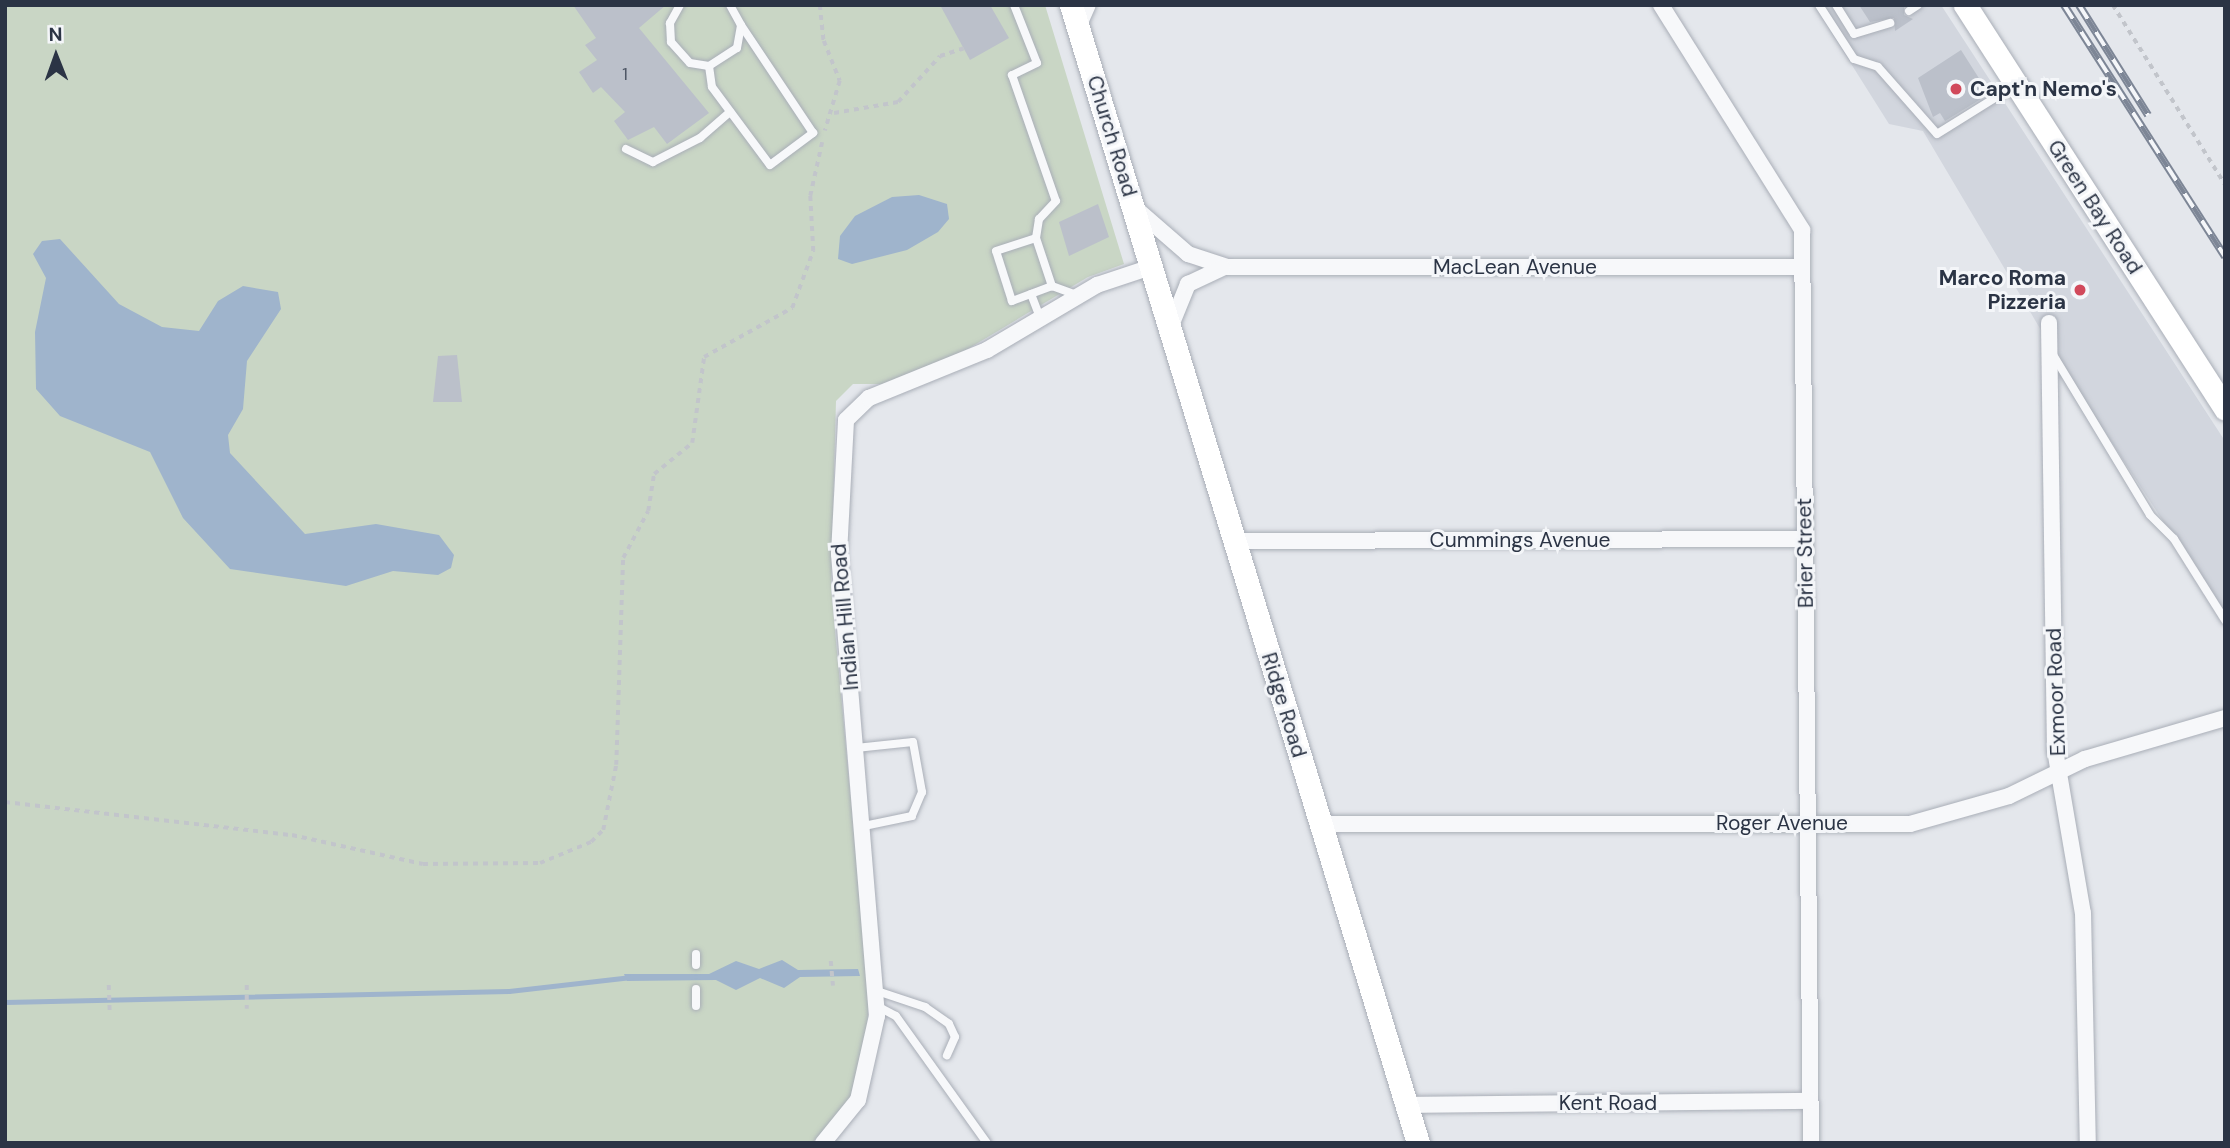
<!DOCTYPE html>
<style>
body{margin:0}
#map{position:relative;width:2230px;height:1148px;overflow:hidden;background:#e4e7ec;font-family:"DM Sans",sans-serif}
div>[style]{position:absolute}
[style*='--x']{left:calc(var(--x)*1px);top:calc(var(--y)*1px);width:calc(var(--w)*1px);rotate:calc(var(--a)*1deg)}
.built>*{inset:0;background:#d2d6de}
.green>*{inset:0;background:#c9d6c5}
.water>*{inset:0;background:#9fb4cc}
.stream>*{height:5px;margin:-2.5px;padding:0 2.5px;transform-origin:2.5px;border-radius:2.5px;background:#9fb4cc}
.building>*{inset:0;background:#bbc0ca}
.path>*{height:3.5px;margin-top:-1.75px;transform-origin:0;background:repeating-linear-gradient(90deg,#c2c5cb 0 5px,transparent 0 10px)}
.roads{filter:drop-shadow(0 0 2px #a9aeb7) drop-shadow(0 0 2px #a9aeb7)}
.lane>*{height:8px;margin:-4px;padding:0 4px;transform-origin:4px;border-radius:4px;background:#f7f8fa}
.street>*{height:16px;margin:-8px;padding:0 8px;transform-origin:8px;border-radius:8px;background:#f7f8fa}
.secondary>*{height:23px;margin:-11.5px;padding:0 11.5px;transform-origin:11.5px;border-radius:11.5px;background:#fff}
.rail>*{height:8px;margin-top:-4px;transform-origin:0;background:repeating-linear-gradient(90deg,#f4f6f9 0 16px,#7d8696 0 32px);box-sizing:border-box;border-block:2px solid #7d8696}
.dots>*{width:19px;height:19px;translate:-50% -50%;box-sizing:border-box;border:4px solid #f4f6f9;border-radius:50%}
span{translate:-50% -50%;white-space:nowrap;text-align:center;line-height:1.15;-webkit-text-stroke:6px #f4f6f9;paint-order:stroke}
.number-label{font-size:18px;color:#4f5766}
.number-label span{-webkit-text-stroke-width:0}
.poi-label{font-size:21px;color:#2b3445;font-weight:700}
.left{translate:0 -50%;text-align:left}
.right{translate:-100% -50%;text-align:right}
.street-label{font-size:21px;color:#2b3445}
.frame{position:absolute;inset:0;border:7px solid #2b3445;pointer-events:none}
.north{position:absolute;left:21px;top:21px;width:70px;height:70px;-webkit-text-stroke:5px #f4f6f9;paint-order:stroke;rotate:359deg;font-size:19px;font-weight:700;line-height:28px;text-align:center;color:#2b3445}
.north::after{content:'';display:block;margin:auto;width:24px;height:32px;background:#2b3445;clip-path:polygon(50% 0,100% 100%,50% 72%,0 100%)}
</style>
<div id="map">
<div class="built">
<i style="clip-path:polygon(1814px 5px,1941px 5px,2225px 441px,2225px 616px,2067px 374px,1923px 131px,1889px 124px)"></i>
</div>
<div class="green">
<i style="clip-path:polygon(5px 5px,1045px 5px,1124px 264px,1088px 277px,941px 365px,885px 384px,853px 384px,836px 401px,831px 588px,869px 992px,867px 1035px,848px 1105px,812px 1143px,5px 1143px)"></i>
</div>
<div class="water">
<i style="clip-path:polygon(919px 195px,947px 204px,949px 219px,938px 232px,907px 250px,852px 264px,838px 259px,840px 236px,855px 216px,892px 197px)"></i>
<i style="clip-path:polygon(60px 239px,119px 304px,162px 327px,199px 331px,218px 301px,243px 286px,278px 292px,281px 309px,247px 361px,243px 409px,228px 435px,230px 453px,305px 534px,376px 524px,439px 535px,454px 555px,451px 568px,438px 575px,393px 571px,346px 586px,230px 569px,183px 518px,150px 452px,60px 416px,36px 389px,35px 332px,46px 278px,33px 254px,42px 241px)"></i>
<i style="clip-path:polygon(782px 960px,798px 970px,858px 969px,860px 976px,800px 977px,784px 988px,760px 978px,736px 990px,716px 980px,627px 981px,624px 974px,709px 974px,736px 961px,759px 969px)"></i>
</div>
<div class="stream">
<i style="--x:5;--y:1002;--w:504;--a:-1.25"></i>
<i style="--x:509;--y:991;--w:123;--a:-6.5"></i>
</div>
<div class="building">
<i style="clip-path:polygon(573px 5px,666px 5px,639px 28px,709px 113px,667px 144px,654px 127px,628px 140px,614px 121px,625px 112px,601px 87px,593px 93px,579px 72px,597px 60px,585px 45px,596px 38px)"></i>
<i style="clip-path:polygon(940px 5px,990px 5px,1009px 38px,970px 60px)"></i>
<i style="clip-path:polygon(1859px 5px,1904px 5px,1904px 15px,1913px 19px,1895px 31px,1894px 18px,1870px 22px)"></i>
<i style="clip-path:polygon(1961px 50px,1989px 94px,1945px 121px,1940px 113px,1933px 117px,1918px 78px)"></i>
<i style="clip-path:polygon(1098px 204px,1109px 237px,1069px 256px,1059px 222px)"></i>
<i style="clip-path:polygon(457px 355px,462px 402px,433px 402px,438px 356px)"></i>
</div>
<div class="path">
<i style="--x:820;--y:5;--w:36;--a:84"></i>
<i style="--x:824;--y:41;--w:43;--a:68.2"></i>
<i style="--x:840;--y:81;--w:52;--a:106.7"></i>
<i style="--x:2113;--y:5;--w:211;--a:58"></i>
<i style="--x:834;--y:113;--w:65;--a:-9.8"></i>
<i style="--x:898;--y:102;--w:62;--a:-47.6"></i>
<i style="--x:940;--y:56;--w:25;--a:-18"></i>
<i style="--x:5;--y:802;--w:289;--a:6.6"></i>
<i style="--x:292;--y:835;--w:134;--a:12.5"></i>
<i style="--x:423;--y:864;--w:117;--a:-0.5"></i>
<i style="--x:540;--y:863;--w:55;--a:-22.4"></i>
<i style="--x:591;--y:842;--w:17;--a:-45"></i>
<i style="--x:603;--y:830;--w:66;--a:-78.7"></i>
<i style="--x:616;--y:765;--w:207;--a:-88.1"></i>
<i style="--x:623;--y:558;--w:53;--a:-62"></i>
<i style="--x:648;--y:511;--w:37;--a:-81"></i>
<i style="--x:654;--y:474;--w:49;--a:-39.2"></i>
<i style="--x:692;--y:443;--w:87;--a:-82.1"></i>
<i style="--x:704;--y:357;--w:101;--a:-29.1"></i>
<i style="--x:792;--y:308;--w:61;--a:-69.8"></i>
<i style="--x:813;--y:251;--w:55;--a:-93.1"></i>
<i style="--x:810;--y:196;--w:55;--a:-77.5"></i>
<i style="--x:831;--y:961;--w:25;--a:85"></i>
<i style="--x:109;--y:985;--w:26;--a:88"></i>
<i style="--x:247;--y:985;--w:24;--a:90"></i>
</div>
<div class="roads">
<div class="lane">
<i style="--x:680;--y:5;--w:21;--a:119"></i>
<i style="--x:670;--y:23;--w:19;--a:87"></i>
<i style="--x:671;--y:42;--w:28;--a:48"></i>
<i style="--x:690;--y:63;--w:19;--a:9"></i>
<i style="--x:709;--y:66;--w:33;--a:-33"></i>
<i style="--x:737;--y:48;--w:23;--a:-80"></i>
<i style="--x:741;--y:25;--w:23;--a:-119"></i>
<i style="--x:1014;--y:5;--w:62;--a:68.4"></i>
<i style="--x:1037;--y:63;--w:28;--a:154"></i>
<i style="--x:1012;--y:75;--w:133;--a:70.8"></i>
<i style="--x:1056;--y:201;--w:25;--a:133"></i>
<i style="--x:1039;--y:219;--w:19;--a:99"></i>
<i style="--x:1036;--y:238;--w:51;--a:71.6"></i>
<i style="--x:1052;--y:286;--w:43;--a:159.4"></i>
<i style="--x:1012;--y:301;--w:52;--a:-107.7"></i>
<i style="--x:996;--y:251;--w:42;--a:-18"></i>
<i style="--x:1819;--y:5;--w:64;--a:57.1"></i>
<i style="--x:1854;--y:59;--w:25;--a:18"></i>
<i style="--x:1878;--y:67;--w:89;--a:48.6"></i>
<i style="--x:1937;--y:134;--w:91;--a:-31.9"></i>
<i style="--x:1836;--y:5;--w:34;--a:58"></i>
<i style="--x:1854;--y:34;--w:38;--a:-17"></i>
<i style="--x:1909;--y:11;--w:11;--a:-34"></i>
<i style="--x:709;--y:66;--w:21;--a:82"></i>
<i style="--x:712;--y:87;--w:97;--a:53.4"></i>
<i style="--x:770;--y:165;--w:54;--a:-36.7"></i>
<i style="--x:813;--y:133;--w:130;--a:-123.7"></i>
<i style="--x:626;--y:149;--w:30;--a:26"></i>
<i style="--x:653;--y:162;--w:53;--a:-27.1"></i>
<i style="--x:700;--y:138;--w:40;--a:-41"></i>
<i style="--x:1052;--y:286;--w:27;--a:20"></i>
<i style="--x:1031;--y:294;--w:26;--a:69"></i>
<i style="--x:2052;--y:353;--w:189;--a:58.8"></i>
<i style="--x:2150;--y:515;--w:34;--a:45"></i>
<i style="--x:2174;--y:539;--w:96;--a:57.8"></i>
<i style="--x:856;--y:748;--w:57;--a:-6"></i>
<i style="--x:913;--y:742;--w:51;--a:79.8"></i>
<i style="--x:922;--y:792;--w:26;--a:113"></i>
<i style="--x:912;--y:816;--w:49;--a:168.2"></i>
<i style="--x:696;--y:954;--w:11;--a:90"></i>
<i style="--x:696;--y:989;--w:17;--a:90"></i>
<i style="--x:877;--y:991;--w:51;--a:18.4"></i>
<i style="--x:925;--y:1007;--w:29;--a:35"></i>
<i style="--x:949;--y:1024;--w:14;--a:65"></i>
<i style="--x:955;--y:1037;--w:20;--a:114"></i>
<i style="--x:877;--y:1006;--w:21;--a:28"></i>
<i style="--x:896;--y:1016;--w:156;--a:54.4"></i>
</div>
<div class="street">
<i style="--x:1661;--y:5;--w:266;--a:57.9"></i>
<i style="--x:1802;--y:230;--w:913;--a:89.44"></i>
<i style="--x:1078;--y:27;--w:24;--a:-66"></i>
<i style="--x:1134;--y:207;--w:72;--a:41"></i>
<i style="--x:1188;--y:254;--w:41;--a:18.4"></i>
<i style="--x:1227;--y:267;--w:575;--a:0"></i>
<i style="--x:2049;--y:323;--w:427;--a:89.2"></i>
<i style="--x:2055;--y:750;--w:165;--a:80.3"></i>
<i style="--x:2083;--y:913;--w:230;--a:88.8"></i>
<i style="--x:1170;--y:328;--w:48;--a:-67.8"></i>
<i style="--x:1188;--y:284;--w:38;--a:-25"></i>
<i style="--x:1235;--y:541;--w:570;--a:-0.2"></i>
<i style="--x:1321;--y:824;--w:589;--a:0"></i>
<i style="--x:1910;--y:824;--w:103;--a:-15.8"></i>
<i style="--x:2009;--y:796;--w:85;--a:-26"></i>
<i style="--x:2085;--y:759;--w:146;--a:-16.3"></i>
<i style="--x:1406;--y:1105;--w:404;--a:-0.6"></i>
<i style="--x:823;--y:1143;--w:55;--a:-50.9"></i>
<i style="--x:858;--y:1100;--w:86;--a:-77.3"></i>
<i style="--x:877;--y:1016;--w:464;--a:-94.7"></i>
<i style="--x:839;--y:554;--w:134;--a:-87"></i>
<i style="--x:846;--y:420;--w:32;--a:-44"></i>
<i style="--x:869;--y:398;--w:127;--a:-22.1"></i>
<i style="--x:987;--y:350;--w:128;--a:-30.6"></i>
<i style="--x:1097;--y:285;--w:57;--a:-18.4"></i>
</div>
<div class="secondary">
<i style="--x:1071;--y:5;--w:1190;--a:73.04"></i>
<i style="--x:1965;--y:5;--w:480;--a:57.2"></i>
</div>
</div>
<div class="rail">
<i style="--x:2064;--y:5;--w:299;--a:57.4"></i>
<i style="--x:2079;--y:5;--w:130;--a:57.9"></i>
</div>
<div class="dots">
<i style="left:1956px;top:89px;background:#d1495b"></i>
<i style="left:2080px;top:290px;background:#d1495b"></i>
</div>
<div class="number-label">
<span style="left:625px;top:74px">1</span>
</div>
<div class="poi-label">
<span class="left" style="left:1970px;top:89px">Capt'n Nemo's</span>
<span class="right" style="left:2066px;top:290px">Marco Roma<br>Pizzeria</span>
</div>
<div class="street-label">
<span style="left:1112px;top:136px;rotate:73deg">Church Road</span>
<span style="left:2095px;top:207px;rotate:57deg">Green Bay Road</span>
<span style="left:1515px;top:267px">MacLean Avenue</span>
<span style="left:1520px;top:540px">Cummings Avenue</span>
<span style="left:1805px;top:553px;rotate:-91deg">Brier Street</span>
<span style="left:845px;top:617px;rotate:-95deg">Indian Hill Road</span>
<span style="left:2056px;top:692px;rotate:-92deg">Exmoor Road</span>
<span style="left:1284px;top:705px;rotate:73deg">Ridge Road</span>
<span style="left:1782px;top:823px">Roger Avenue</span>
<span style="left:1608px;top:1103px">Kent Road</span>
</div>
<div class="frame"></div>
<div class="north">N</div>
</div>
